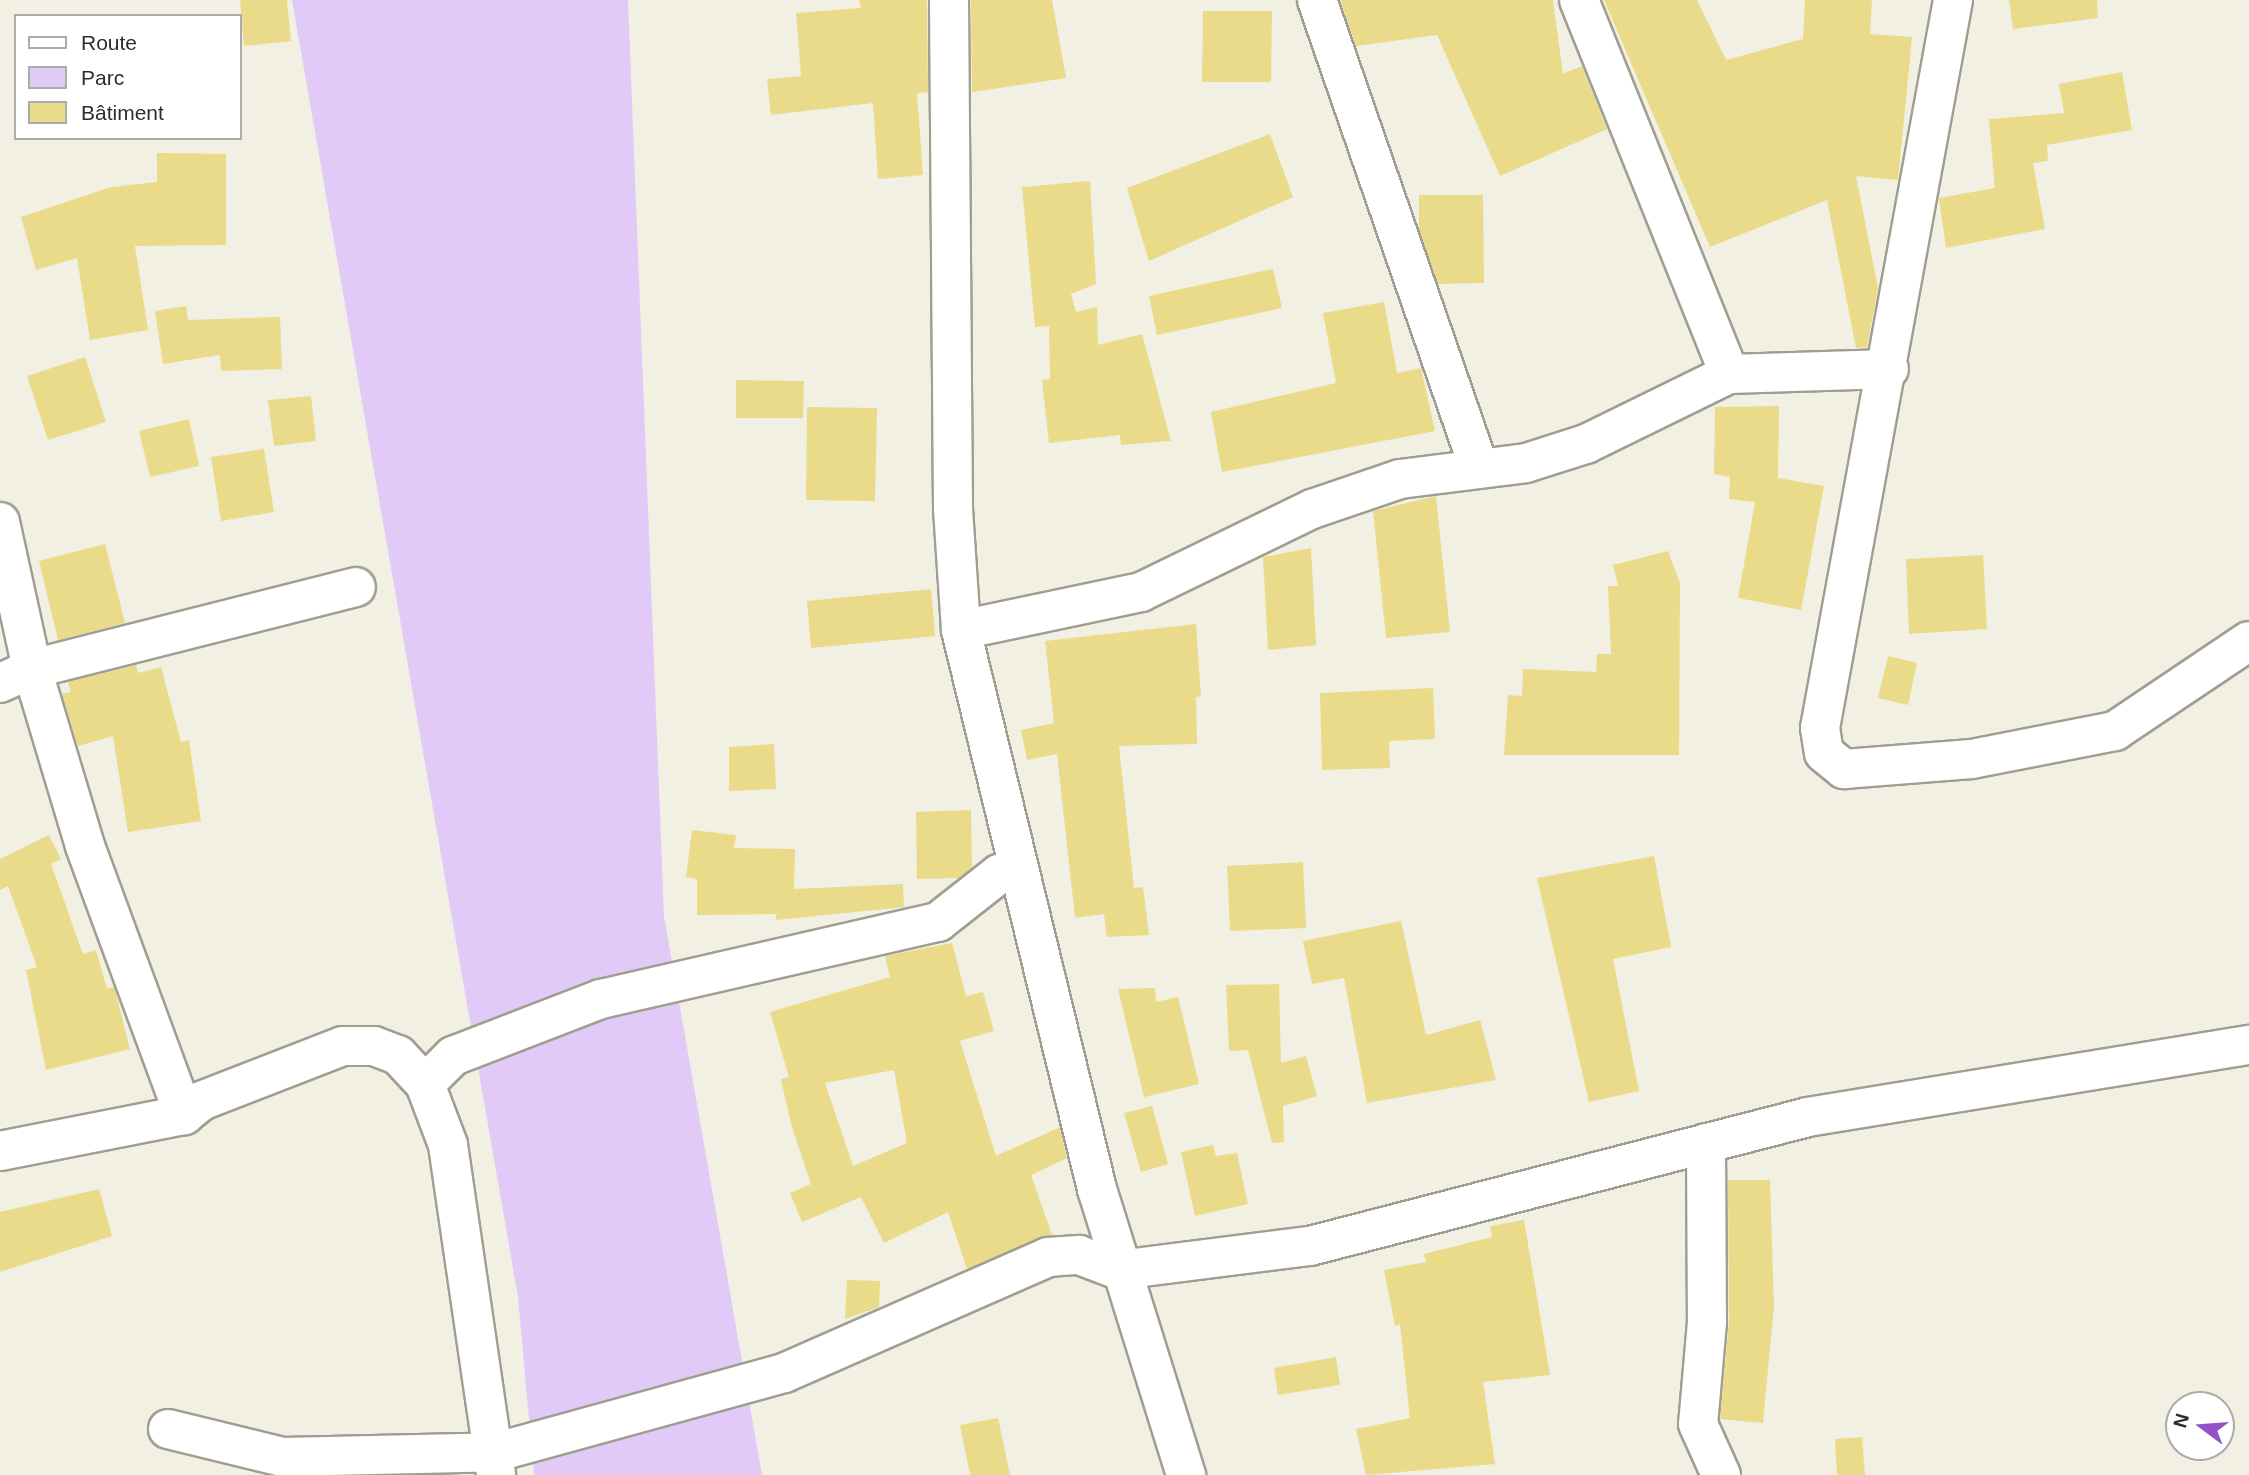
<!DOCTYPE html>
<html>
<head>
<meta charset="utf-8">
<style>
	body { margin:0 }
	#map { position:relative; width:2249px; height:1475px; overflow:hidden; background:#f2f0e2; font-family:Arial,sans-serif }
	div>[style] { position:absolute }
	.green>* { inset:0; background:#e1caf8 }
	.building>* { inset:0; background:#e9db8a }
	.roads { filter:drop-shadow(2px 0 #a09e91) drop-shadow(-2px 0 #a09e91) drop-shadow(0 2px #a09e91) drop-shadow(0 -2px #a09e91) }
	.minor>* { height:38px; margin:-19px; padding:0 19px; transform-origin:19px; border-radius:19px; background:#fff }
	span { translate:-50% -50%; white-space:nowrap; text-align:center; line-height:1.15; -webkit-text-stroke:5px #fff; paint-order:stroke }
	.legend { position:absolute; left:14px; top:14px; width:228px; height:126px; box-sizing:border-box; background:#fff; border:2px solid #acaba9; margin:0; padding:9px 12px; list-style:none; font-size:21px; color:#2f2e29 }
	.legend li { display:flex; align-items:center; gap:14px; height:35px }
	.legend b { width:35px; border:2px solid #acaba9 }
	.north { position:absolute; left:2165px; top:1391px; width:70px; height:70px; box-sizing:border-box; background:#fff; border:2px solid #acaba9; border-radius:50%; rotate:286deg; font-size:19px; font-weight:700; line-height:28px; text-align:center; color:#2f2e29 }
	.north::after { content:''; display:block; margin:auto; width:24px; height:32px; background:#9351c6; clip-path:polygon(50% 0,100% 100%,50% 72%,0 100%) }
</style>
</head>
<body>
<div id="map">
	<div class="green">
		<i style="clip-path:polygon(292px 0,628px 0,664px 916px,762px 1475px,534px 1475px,518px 1297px)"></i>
	</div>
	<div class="building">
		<i style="clip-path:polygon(240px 0,287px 0,291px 41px,244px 46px)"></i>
		<i style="clip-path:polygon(859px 0,927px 0,928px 92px,917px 93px,923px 175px,878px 179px,873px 103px,771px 115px,767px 79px,801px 76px,796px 13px,861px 8px)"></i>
		<i style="clip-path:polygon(971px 0,1052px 0,1066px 78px,972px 92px)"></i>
		<i style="clip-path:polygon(1340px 0,1553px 0,1563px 74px,1582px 66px,1607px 129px,1500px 176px,1437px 35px,1356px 46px)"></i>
		<i style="clip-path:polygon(1604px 0,1697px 0,1726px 60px,1803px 39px,1805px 0,1872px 0,1870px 34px,1912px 37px,1898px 180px,1856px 176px,1878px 288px,1867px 347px,1856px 348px,1827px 200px,1710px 247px)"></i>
		<i style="clip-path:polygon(2009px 0,2097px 0,2098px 18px,2013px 29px)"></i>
		<i style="clip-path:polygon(1203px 11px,1272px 11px,1271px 82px,1202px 82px)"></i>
		<i style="clip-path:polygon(2122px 72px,2132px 130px,2047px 145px,2048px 161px,2033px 163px,2045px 229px,1946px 248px,1939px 198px,1995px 188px,1989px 119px,2064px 113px,2059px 84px)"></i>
		<i style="clip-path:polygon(1270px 134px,1293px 197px,1149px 261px,1127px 188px)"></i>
		<i style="clip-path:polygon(157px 153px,226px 154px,226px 245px,135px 246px,148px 330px,90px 340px,77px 258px,36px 270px,21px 217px,111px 187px,157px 182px)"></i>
		<i style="clip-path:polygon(1090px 181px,1096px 284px,1071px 294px,1076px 312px,1097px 307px,1098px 345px,1142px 334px,1171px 441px,1121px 445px,1120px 435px,1049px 443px,1042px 380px,1050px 379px,1049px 326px,1035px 327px,1022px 187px)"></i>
		<i style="clip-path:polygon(1419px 195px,1483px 195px,1484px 283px,1438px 284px,1419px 229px)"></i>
		<i style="clip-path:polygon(1273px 269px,1282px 308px,1157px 335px,1149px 296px)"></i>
		<i style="clip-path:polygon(1384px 302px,1397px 373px,1421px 368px,1435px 431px,1222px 472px,1211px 412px,1336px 383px,1323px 313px)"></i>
		<i style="clip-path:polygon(186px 306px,188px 320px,280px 317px,282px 369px,221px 371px,220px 355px,163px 364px,155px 311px)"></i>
		<i style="clip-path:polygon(85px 357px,106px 422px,48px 440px,27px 376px)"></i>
		<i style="clip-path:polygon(736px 380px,804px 381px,803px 418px,736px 418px)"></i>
		<i style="clip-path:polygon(311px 396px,316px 441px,274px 446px,268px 400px)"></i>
		<i style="clip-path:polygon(1779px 406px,1778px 478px,1824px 486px,1801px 610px,1738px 598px,1755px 502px,1729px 499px,1730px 477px,1714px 474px,1715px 407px)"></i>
		<i style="clip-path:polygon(807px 407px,877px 408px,875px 501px,806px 500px)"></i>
		<i style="clip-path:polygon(189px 419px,199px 466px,150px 477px,139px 431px)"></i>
		<i style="clip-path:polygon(264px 449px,274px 512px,221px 521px,211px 457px)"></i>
		<i style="clip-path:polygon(1436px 496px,1450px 632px,1386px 638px,1373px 511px)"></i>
		<i style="clip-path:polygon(105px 544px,125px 623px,58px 640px,39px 561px)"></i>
		<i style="clip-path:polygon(1311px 548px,1316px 645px,1268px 650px,1263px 557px)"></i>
		<i style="clip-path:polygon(1668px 551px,1680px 583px,1679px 755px,1504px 755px,1508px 695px,1522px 696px,1523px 669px,1596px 672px,1597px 654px,1611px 654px,1608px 586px,1618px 586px,1613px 565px)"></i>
		<i style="clip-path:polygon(1983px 555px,1987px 629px,1909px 634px,1906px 559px)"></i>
		<i style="clip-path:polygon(931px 589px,935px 636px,811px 648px,807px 601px)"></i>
		<i style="clip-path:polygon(1196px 624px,1201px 696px,1196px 697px,1197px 744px,1119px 746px,1134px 888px,1143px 887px,1149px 935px,1107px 937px,1104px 914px,1075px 918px,1057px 754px,1027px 760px,1021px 730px,1054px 723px,1045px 641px)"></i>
		<i style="clip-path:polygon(1888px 656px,1917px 663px,1908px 705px,1878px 698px)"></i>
		<i style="clip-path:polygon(136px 665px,138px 673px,161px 667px,181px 742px,189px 740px,201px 821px,128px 832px,113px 736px,78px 746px,62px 694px,71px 692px,68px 682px)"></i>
		<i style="clip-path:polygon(1433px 688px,1435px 739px,1389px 741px,1390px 768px,1322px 770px,1320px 693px)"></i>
		<i style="clip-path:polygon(774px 744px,776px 789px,729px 791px,729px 747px)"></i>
		<i style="clip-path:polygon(971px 810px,972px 867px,959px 878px,917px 879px,916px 812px)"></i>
		<i style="clip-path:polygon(692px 830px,736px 835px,734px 848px,795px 849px,794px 889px,903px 884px,904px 907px,776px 920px,776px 914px,697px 915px,697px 879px,686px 877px)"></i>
		<i style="clip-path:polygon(49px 835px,61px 859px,51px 864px,83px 954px,96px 950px,107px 989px,114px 987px,116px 994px,130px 1049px,46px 1070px,26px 970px,37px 967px,8px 886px,0 890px,0 859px)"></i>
		<i style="clip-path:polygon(1654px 856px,1671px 947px,1613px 959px,1639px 1091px,1589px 1102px,1537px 878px)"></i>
		<i style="clip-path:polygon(1303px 862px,1306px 928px,1230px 931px,1227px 866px)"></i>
		<i style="clip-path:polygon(1401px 921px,1426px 1035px,1480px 1020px,1496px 1080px,1367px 1103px,1344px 978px,1312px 984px,1303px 941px)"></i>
		<i style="clip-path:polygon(evenodd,952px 943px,966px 996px,983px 992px,994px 1031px,960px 1041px,996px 1156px,1060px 1127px,1067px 1158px,1031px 1175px,1052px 1235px,967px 1269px,948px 1212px,884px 1243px,861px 1197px,802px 1222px,790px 1193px,811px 1184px,791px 1124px,781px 1079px,789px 1077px,770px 1012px,890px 977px,885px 956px,952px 943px,894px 1070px,907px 1143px,853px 1166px,825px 1083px,894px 1070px)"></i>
		<i style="clip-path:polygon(1279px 984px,1281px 1063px,1306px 1056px,1317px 1096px,1283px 1106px,1284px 1142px,1272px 1143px,1248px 1050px,1229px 1051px,1226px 985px)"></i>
		<i style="clip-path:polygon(1155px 988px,1156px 1002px,1178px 997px,1199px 1084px,1144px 1097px,1118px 989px)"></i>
		<i style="clip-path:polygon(1152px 1106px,1168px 1164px,1141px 1172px,1124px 1113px)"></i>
		<i style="clip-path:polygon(1213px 1145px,1216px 1156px,1237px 1153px,1248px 1204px,1195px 1216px,1181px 1152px)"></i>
		<i style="clip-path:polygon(1728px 1180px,1770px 1180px,1774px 1306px,1763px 1423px,1720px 1419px,1729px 1322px)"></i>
		<i style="clip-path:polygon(99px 1189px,112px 1236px,0 1272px,0 1212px)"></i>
		<i style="clip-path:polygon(1524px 1220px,1550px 1375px,1483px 1382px,1495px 1464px,1366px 1475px,1356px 1429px,1410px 1418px,1400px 1324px,1395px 1326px,1384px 1270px,1426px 1262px,1424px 1254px,1492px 1237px,1490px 1226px)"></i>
		<i style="clip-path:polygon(847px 1280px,880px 1281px,879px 1307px,845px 1319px)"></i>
		<i style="clip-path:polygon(1336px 1357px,1340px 1385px,1278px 1395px,1274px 1368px)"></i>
		<i style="clip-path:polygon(998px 1418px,1010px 1475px,970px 1475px,960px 1425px)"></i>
		<i style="clip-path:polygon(1862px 1437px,1865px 1475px,1837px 1475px,1835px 1439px)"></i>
	</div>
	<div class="roads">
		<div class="minor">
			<i style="left:949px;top:0;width:509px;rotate:89.55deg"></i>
			<i style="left:953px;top:509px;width:121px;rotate:86.2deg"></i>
			<i style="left:961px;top:630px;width:575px;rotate:76.33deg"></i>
			<i style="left:1097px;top:1189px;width:300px;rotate:72.7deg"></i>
			<i style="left:1317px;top:0;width:493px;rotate:70.9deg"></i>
			<i style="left:1579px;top:0;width:403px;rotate:68.1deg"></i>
			<i style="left:1953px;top:0;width:740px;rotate:100.35deg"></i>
			<i style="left:1820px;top:728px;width:25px;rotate:81deg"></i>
			<i style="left:1824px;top:753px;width:26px;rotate:39deg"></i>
			<i style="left:1844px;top:769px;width:128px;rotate:-4.5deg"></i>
			<i style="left:1972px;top:759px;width:146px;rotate:-11.1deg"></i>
			<i style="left:2115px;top:731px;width:161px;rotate:-33.9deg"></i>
			<i style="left:0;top:522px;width:150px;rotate:77.7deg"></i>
			<i style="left:32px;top:669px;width:185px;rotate:73.3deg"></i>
			<i style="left:85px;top:846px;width:287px;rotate:69.8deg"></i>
			<i style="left:961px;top:630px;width:184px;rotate:-11.9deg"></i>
			<i style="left:1141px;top:592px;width:190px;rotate:-25.9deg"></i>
			<i style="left:1312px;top:509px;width:93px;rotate:-18.8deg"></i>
			<i style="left:1400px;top:479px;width:127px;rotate:-7.2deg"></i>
			<i style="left:1526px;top:463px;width:63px;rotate:-17.6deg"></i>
			<i style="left:1586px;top:444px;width:159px;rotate:-26.1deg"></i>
			<i style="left:1729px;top:374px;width:160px;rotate:-1.8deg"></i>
			<i style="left:0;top:683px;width:35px;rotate:-24deg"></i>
			<i style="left:32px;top:669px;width:334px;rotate:-14.2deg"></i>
			<i style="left:425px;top:1084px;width:40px;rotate:-45deg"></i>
			<i style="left:453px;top:1056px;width:159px;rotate:-21.1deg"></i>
			<i style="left:601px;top:999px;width:346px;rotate:-12.9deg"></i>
			<i style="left:938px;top:922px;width:78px;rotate:-38.2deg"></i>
			<i style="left:999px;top:874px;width:20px;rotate:-3deg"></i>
			<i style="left:1706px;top:1143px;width:179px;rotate:89.7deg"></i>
			<i style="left:1707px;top:1322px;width:102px;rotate:95deg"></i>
			<i style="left:1698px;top:1424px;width:56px;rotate:65.7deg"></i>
			<i style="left:0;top:1151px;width:187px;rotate:-11.1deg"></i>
			<i style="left:184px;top:1115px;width:22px;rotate:-39deg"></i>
			<i style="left:201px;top:1101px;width:152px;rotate:-21.2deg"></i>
			<i style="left:343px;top:1046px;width:31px"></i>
			<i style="left:374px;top:1046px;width:26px;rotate:21deg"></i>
			<i style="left:398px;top:1055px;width:40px;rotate:47deg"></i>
			<i style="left:425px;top:1084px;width:65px;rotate:69.3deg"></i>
			<i style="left:448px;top:1145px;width:333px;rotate:81.7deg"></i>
			<i style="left:168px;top:1429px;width:118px;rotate:13.7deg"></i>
			<i style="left:283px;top:1457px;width:214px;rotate:-1.3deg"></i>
			<i style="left:497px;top:1452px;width:298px;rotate:-15.4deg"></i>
			<i style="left:784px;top:1373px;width:288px;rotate:-23.7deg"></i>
			<i style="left:1048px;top:1257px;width:31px;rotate:-4deg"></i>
			<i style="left:1079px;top:1255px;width:43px;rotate:20.6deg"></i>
			<i style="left:1119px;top:1270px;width:193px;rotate:-7.2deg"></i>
			<i style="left:1310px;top:1246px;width:514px;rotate:-14.52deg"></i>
			<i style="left:1808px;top:1117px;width:447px;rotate:-9.3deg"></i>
		</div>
	</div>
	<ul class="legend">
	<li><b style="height:9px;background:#fff"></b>Route</li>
	<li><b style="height:19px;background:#e1caf8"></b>Parc</li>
	<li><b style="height:19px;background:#e9db8a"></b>Bâtiment</li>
	</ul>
	<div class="north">N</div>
</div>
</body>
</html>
